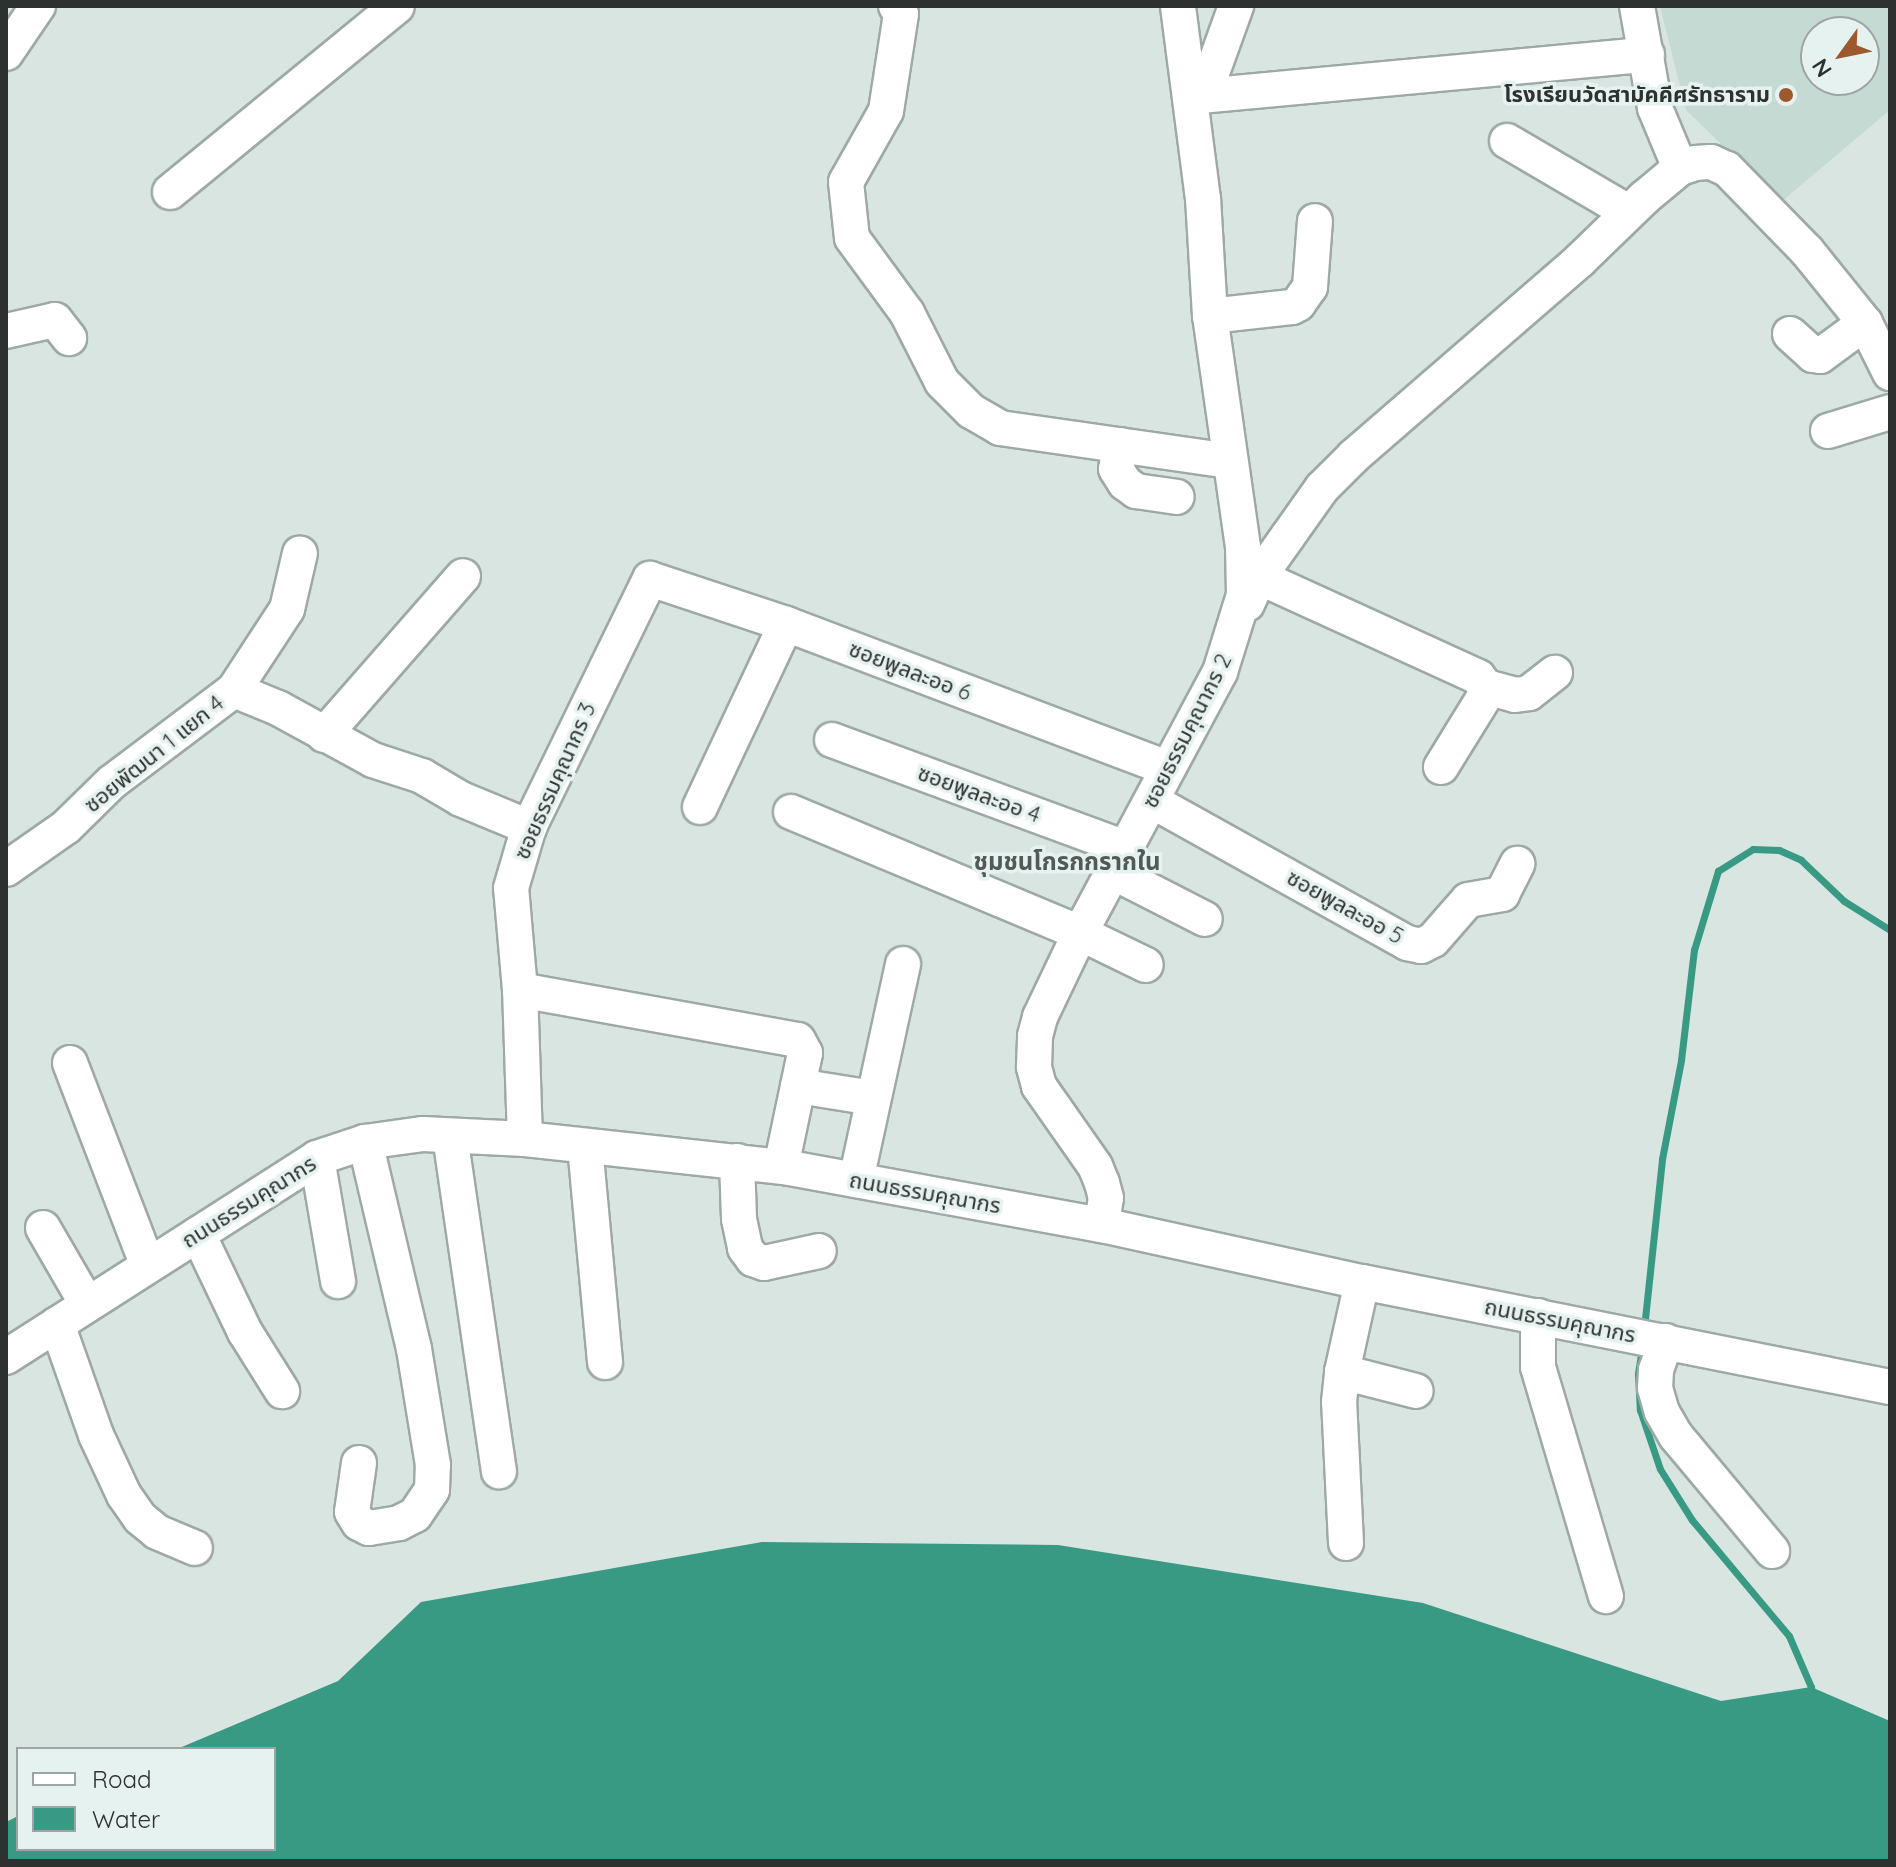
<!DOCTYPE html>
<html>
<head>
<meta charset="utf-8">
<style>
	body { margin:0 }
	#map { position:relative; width:1896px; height:1867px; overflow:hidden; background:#d9e5e1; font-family:Quicksand,"Noto Sans Thai",sans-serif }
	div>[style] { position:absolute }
	.built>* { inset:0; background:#c6dad4 }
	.water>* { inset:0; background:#399a84 }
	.stream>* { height:7px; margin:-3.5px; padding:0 3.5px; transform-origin:3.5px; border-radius:3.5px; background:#399a84 }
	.roads { filter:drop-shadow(2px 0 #9ea9a5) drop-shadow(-2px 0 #9ea9a5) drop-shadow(0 2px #9ea9a5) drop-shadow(0 -2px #9ea9a5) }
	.minor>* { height:34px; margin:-17px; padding:0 17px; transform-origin:17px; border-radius:17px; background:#fff }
	.dots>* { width:22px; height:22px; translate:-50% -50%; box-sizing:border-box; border:4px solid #e6f2ef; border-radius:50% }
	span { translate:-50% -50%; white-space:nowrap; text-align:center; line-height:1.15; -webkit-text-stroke:7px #e6f2ef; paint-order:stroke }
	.poi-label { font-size:22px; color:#2d3130; font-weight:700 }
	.right { translate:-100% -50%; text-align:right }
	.street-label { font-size:22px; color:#2d3130 }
	.neighbourhood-label { font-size:24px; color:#505a57; font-weight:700 }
	.frame { position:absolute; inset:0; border:8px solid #2d3130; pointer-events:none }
	.legend { position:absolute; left:16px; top:1747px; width:260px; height:104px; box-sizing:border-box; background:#e6f2ef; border:2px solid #9ca5a3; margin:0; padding:10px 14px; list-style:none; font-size:24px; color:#2d3130 }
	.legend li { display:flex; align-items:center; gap:16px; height:40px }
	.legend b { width:40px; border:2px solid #9ca5a3 }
	.north { position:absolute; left:1800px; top:16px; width:80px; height:80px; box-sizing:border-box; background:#e6f2ef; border:2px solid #9ca5a3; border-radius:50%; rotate:237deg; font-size:22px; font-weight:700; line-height:32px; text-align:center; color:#2d3130 }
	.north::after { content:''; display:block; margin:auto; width:28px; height:36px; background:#9d582d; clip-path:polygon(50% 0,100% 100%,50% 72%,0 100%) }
</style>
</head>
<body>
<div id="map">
	<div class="built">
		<i style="clip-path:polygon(evenodd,1660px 6px,1890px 6px,1890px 110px,1781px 202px,1686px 110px,1660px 6px,1816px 32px,1864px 32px,1864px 80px,1816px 80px,1816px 32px)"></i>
	</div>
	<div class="water">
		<i style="clip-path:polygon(762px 1542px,1058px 1545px,1423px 1603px,1721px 1701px,1811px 1687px,1890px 1721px,1890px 1861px,6px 1861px,6px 1822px,18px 1816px,18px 1849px,274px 1849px,274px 1749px,177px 1749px,338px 1681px,421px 1602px)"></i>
	</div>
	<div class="stream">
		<i style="left:1644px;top:1328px;width:170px;rotate:-83.9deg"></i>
		<i style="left:1662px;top:1159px;width:101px;rotate:-79.1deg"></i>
		<i style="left:1681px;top:1060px;width:111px;rotate:-83.3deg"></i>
		<i style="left:1694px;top:950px;width:83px;rotate:-73.1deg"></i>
		<i style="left:1718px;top:871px;width:41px;rotate:-32.2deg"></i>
		<i style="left:1753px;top:849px;width:26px;rotate:2deg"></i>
		<i style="left:1779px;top:850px;width:24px;rotate:24deg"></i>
		<i style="left:1801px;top:860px;width:59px;rotate:43.6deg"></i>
		<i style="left:1844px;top:901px;width:54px;rotate:32.2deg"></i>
		<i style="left:1642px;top:1348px;width:26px;rotate:99deg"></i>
		<i style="left:1638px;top:1374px;width:36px;rotate:87deg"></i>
		<i style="left:1640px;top:1410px;width:62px;rotate:71.3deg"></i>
		<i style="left:1660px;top:1469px;width:60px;rotate:57.9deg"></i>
		<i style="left:1692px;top:1520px;width:151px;rotate:50.1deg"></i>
		<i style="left:1789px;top:1636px;width:56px;rotate:66.7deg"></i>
		<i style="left:1811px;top:1687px;width:8px;rotate:97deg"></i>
	</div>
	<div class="roads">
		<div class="minor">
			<i style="left:896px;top:6px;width:9px;rotate:58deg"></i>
			<i style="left:901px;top:14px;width:98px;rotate:98.8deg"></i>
			<i style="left:886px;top:111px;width:81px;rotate:119.4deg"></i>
			<i style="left:846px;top:182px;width:56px;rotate:83.9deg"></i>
			<i style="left:852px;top:238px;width:93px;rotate:53.7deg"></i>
			<i style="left:907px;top:313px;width:77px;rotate:63.1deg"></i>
			<i style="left:942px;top:382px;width:41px;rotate:45deg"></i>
			<i style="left:971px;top:411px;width:34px;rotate:30deg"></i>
			<i style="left:1000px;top:428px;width:231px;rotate:8.2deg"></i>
			<i style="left:1637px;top:6px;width:104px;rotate:80deg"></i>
			<i style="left:1655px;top:108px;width:65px;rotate:67.4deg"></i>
			<i style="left:6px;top:53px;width:57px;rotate:-55.8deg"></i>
			<i style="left:1204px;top:95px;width:95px;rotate:-70.2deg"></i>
			<i style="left:1190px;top:97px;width:459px;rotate:-5.3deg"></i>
			<i style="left:1507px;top:141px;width:140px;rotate:30.4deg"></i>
			<i style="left:170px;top:192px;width:293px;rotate:-39.3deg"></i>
			<i style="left:1210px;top:316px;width:82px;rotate:-6.3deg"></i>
			<i style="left:1292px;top:307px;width:7px;rotate:-27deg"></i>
			<i style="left:1298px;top:304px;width:21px;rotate:-55deg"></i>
			<i style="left:1310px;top:287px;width:66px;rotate:-85.7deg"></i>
			<i style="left:6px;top:331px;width:50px;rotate:-12.7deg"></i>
			<i style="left:55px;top:320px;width:23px;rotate:52deg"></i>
			<i style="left:1790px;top:334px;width:31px;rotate:42deg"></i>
			<i style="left:1813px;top:355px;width:7px;rotate:8deg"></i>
			<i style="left:1820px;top:356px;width:56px;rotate:-36.3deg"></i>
			<i style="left:1828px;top:431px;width:65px;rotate:-17deg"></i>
			<i style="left:1120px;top:445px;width:24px;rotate:99deg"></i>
			<i style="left:1116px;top:469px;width:17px;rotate:57deg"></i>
			<i style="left:1125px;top:483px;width:14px;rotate:36deg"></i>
			<i style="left:1136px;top:491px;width:41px;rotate:8.3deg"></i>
			<i style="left:1259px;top:577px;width:241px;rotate:24.5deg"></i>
			<i style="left:1478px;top:677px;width:13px;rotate:51deg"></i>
			<i style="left:1486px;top:687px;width:12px;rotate:104deg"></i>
			<i style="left:1483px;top:699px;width:80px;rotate:121.7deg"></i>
			<i style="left:1247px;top:604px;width:30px;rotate:-66deg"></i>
			<i style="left:1259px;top:577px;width:50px;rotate:-54.7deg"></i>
			<i style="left:1288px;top:536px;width:59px;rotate:-54.7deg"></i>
			<i style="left:1322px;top:488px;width:45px;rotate:-45deg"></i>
			<i style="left:1354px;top:456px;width:298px;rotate:-40.9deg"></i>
			<i style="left:1579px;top:261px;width:91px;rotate:-44.1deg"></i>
			<i style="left:1644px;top:198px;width:47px;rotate:-39.8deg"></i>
			<i style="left:1680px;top:168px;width:16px;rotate:-18deg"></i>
			<i style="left:1695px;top:163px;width:16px;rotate:-4deg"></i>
			<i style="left:1711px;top:162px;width:17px;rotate:24deg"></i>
			<i style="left:1727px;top:169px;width:115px;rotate:45.7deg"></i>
			<i style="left:1807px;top:251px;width:92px;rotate:51.1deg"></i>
			<i style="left:1865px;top:323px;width:56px;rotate:63.4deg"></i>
			<i style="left:1486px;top:687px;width:30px;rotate:15deg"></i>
			<i style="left:1515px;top:695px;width:14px;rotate:-8deg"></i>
			<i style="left:1529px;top:693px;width:33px;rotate:-38deg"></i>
			<i style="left:234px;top:690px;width:97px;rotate:-56.8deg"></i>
			<i style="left:287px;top:609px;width:57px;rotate:-76.9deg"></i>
			<i style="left:324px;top:735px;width:211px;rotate:-48.8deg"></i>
			<i style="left:832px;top:740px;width:313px;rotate:20.2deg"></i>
			<i style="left:1152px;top:801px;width:292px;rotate:29.1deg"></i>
			<i style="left:1407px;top:943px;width:14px;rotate:12deg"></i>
			<i style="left:1421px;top:946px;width:13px;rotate:-27deg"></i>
			<i style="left:1433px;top:940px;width:53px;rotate:-48.8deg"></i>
			<i style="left:1468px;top:900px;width:35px;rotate:-10deg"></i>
			<i style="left:1502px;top:894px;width:34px;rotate:-63deg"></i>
			<i style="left:700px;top:807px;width:202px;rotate:-64.8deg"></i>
			<i style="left:791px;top:812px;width:313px;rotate:22.7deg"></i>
			<i style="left:1080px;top:933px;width:73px;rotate:25.9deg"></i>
			<i style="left:6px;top:869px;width:73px;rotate:-35deg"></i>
			<i style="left:66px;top:827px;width:64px;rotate:-44.4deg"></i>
			<i style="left:112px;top:782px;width:153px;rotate:-37deg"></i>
			<i style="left:234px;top:690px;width:48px;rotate:22.2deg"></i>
			<i style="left:278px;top:708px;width:108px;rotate:28.7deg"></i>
			<i style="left:373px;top:760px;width:52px;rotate:18.1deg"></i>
			<i style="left:422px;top:776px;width:45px;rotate:30.5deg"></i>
			<i style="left:461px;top:799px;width:74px;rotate:22.4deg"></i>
			<i style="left:1113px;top:872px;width:103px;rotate:27.1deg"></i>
			<i style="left:520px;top:990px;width:282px;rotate:10.2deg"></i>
			<i style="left:798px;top:1040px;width:15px;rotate:62deg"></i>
			<i style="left:805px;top:1053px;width:116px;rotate:101.9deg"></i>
			<i style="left:70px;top:1063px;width:217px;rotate:69deg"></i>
			<i style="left:798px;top:1086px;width:76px;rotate:9.1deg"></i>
			<i style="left:450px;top:1136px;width:339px;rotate:81.7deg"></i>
			<i style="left:525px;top:1139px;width:149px;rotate:-91.9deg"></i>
			<i style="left:520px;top:990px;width:102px;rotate:-95deg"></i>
			<i style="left:511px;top:888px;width:64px;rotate:-73.6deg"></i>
			<i style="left:529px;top:827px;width:276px;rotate:-64deg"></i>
			<i style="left:650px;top:579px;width:143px;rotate:18.3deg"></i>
			<i style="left:786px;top:624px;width:408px;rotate:20.7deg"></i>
			<i style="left:585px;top:1146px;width:217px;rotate:84.7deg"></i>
			<i style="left:317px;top:1158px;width:125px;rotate:80.3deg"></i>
			<i style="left:737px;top:1161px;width:58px;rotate:88deg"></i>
			<i style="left:739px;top:1219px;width:30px;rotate:78deg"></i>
			<i style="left:745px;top:1248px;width:14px;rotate:54deg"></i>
			<i style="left:753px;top:1259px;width:12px;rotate:20deg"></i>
			<i style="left:764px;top:1263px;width:56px;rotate:-12.3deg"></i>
			<i style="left:856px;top:1180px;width:221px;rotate:-77.7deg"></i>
			<i style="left:1102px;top:1225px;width:27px;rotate:-82deg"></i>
			<i style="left:1106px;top:1198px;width:16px;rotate:-105deg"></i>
			<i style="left:1102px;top:1183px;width:18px;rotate:-112deg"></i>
			<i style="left:1095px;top:1166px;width:98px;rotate:-125deg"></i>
			<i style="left:1039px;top:1086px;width:20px;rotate:-105deg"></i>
			<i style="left:1034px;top:1067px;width:31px;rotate:-88deg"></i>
			<i style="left:1035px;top:1036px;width:20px;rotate:-75deg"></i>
			<i style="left:1040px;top:1017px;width:93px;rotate:-64.5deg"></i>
			<i style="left:1080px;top:933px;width:296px;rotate:-61.8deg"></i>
			<i style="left:1220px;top:672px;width:81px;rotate:-72.7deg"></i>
			<i style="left:1244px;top:595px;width:48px;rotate:-91.2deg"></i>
			<i style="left:1243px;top:547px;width:233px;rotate:-98.1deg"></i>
			<i style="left:1210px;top:316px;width:117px;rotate:-93.4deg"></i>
			<i style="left:1203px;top:199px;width:195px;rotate:-97.4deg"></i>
			<i style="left:43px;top:1228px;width:88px;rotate:59.9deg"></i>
			<i style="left:198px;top:1234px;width:109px;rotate:64.4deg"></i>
			<i style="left:245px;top:1332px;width:70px;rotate:57.9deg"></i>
			<i style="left:1538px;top:1316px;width:51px;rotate:90deg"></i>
			<i style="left:1538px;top:1367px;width:239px;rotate:73.5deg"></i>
			<i style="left:57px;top:1324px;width:118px;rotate:70.6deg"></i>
			<i style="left:96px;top:1435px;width:66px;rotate:65deg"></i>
			<i style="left:124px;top:1495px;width:28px;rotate:55deg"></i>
			<i style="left:140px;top:1518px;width:22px;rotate:39deg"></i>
			<i style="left:157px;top:1532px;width:41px;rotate:22.8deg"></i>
			<i style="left:1666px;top:1341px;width:31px;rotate:109deg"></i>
			<i style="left:1656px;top:1370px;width:18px;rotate:93deg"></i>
			<i style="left:1655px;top:1388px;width:25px;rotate:74deg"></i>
			<i style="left:1662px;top:1412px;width:28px;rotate:60deg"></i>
			<i style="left:1676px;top:1436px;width:150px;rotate:50.1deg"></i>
			<i style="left:6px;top:1357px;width:369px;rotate:-32.6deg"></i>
			<i style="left:317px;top:1158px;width:51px;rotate:-18.4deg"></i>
			<i style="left:365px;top:1142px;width:59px;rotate:-7.9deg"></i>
			<i style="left:423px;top:1134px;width:102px;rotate:2.8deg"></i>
			<i style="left:525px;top:1139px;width:267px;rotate:6.2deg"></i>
			<i style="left:790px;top:1168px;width:317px;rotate:10.4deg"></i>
			<i style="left:1102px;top:1225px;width:266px;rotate:12.4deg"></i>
			<i style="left:1362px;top:1282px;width:538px;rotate:11.25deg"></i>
			<i style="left:1342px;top:1372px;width:76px;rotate:14.4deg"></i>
			<i style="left:359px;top:1463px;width:49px;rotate:98.1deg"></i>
			<i style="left:352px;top:1512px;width:13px;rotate:58deg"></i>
			<i style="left:359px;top:1523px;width:11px;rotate:27deg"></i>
			<i style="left:369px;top:1528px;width:30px;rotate:-9deg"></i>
			<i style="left:399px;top:1523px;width:18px;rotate:-27deg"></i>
			<i style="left:415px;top:1515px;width:30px;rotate:-56deg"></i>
			<i style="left:432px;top:1490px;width:25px;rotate:-88deg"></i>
			<i style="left:433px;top:1465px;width:118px;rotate:-99.3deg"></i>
			<i style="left:414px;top:1349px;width:213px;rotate:-103.3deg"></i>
			<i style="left:1346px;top:1543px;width:141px;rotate:-92.8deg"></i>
			<i style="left:1339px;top:1402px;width:30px;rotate:-84deg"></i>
			<i style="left:1342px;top:1372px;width:92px;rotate:-77.5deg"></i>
		</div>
	</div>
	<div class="dots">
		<i style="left:1786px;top:95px;background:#9d582d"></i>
	</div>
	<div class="poi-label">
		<span class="right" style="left:1770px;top:95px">โรงเรียนวัดสามัคคีศรัทธาราม</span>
	</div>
	<div class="street-label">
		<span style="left:910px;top:671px;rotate:21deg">ซอยพูลละออ 6</span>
		<span style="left:1187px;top:731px;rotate:-63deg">ซอยธรรมคุณากร 2</span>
		<span style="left:154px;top:754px;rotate:-39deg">ซอยพัฒนา 1 แยก 4</span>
		<span style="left:555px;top:781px;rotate:-66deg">ซอยธรรมคุณากร 3</span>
		<span style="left:979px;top:794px;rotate:20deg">ซอยพูลละออ 4</span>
		<span style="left:1345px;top:907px;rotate:29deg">ซอยพูลละออ 5</span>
		<span style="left:925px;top:1193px;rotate:10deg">ถนนธรรมคุณากร</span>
		<span style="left:249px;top:1202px;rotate:-32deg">ถนนธรรมคุณากร</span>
		<span style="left:1560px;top:1321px;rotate:11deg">ถนนธรรมคุณากร</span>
	</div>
	<div class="neighbourhood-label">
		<span style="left:1067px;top:862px">ชุมชนโกรกกรากใน</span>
	</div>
	<div class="frame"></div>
	<ul class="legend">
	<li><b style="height:10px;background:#fff"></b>Road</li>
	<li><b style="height:22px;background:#399a84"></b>Water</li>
	</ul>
	<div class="north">N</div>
</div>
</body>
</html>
